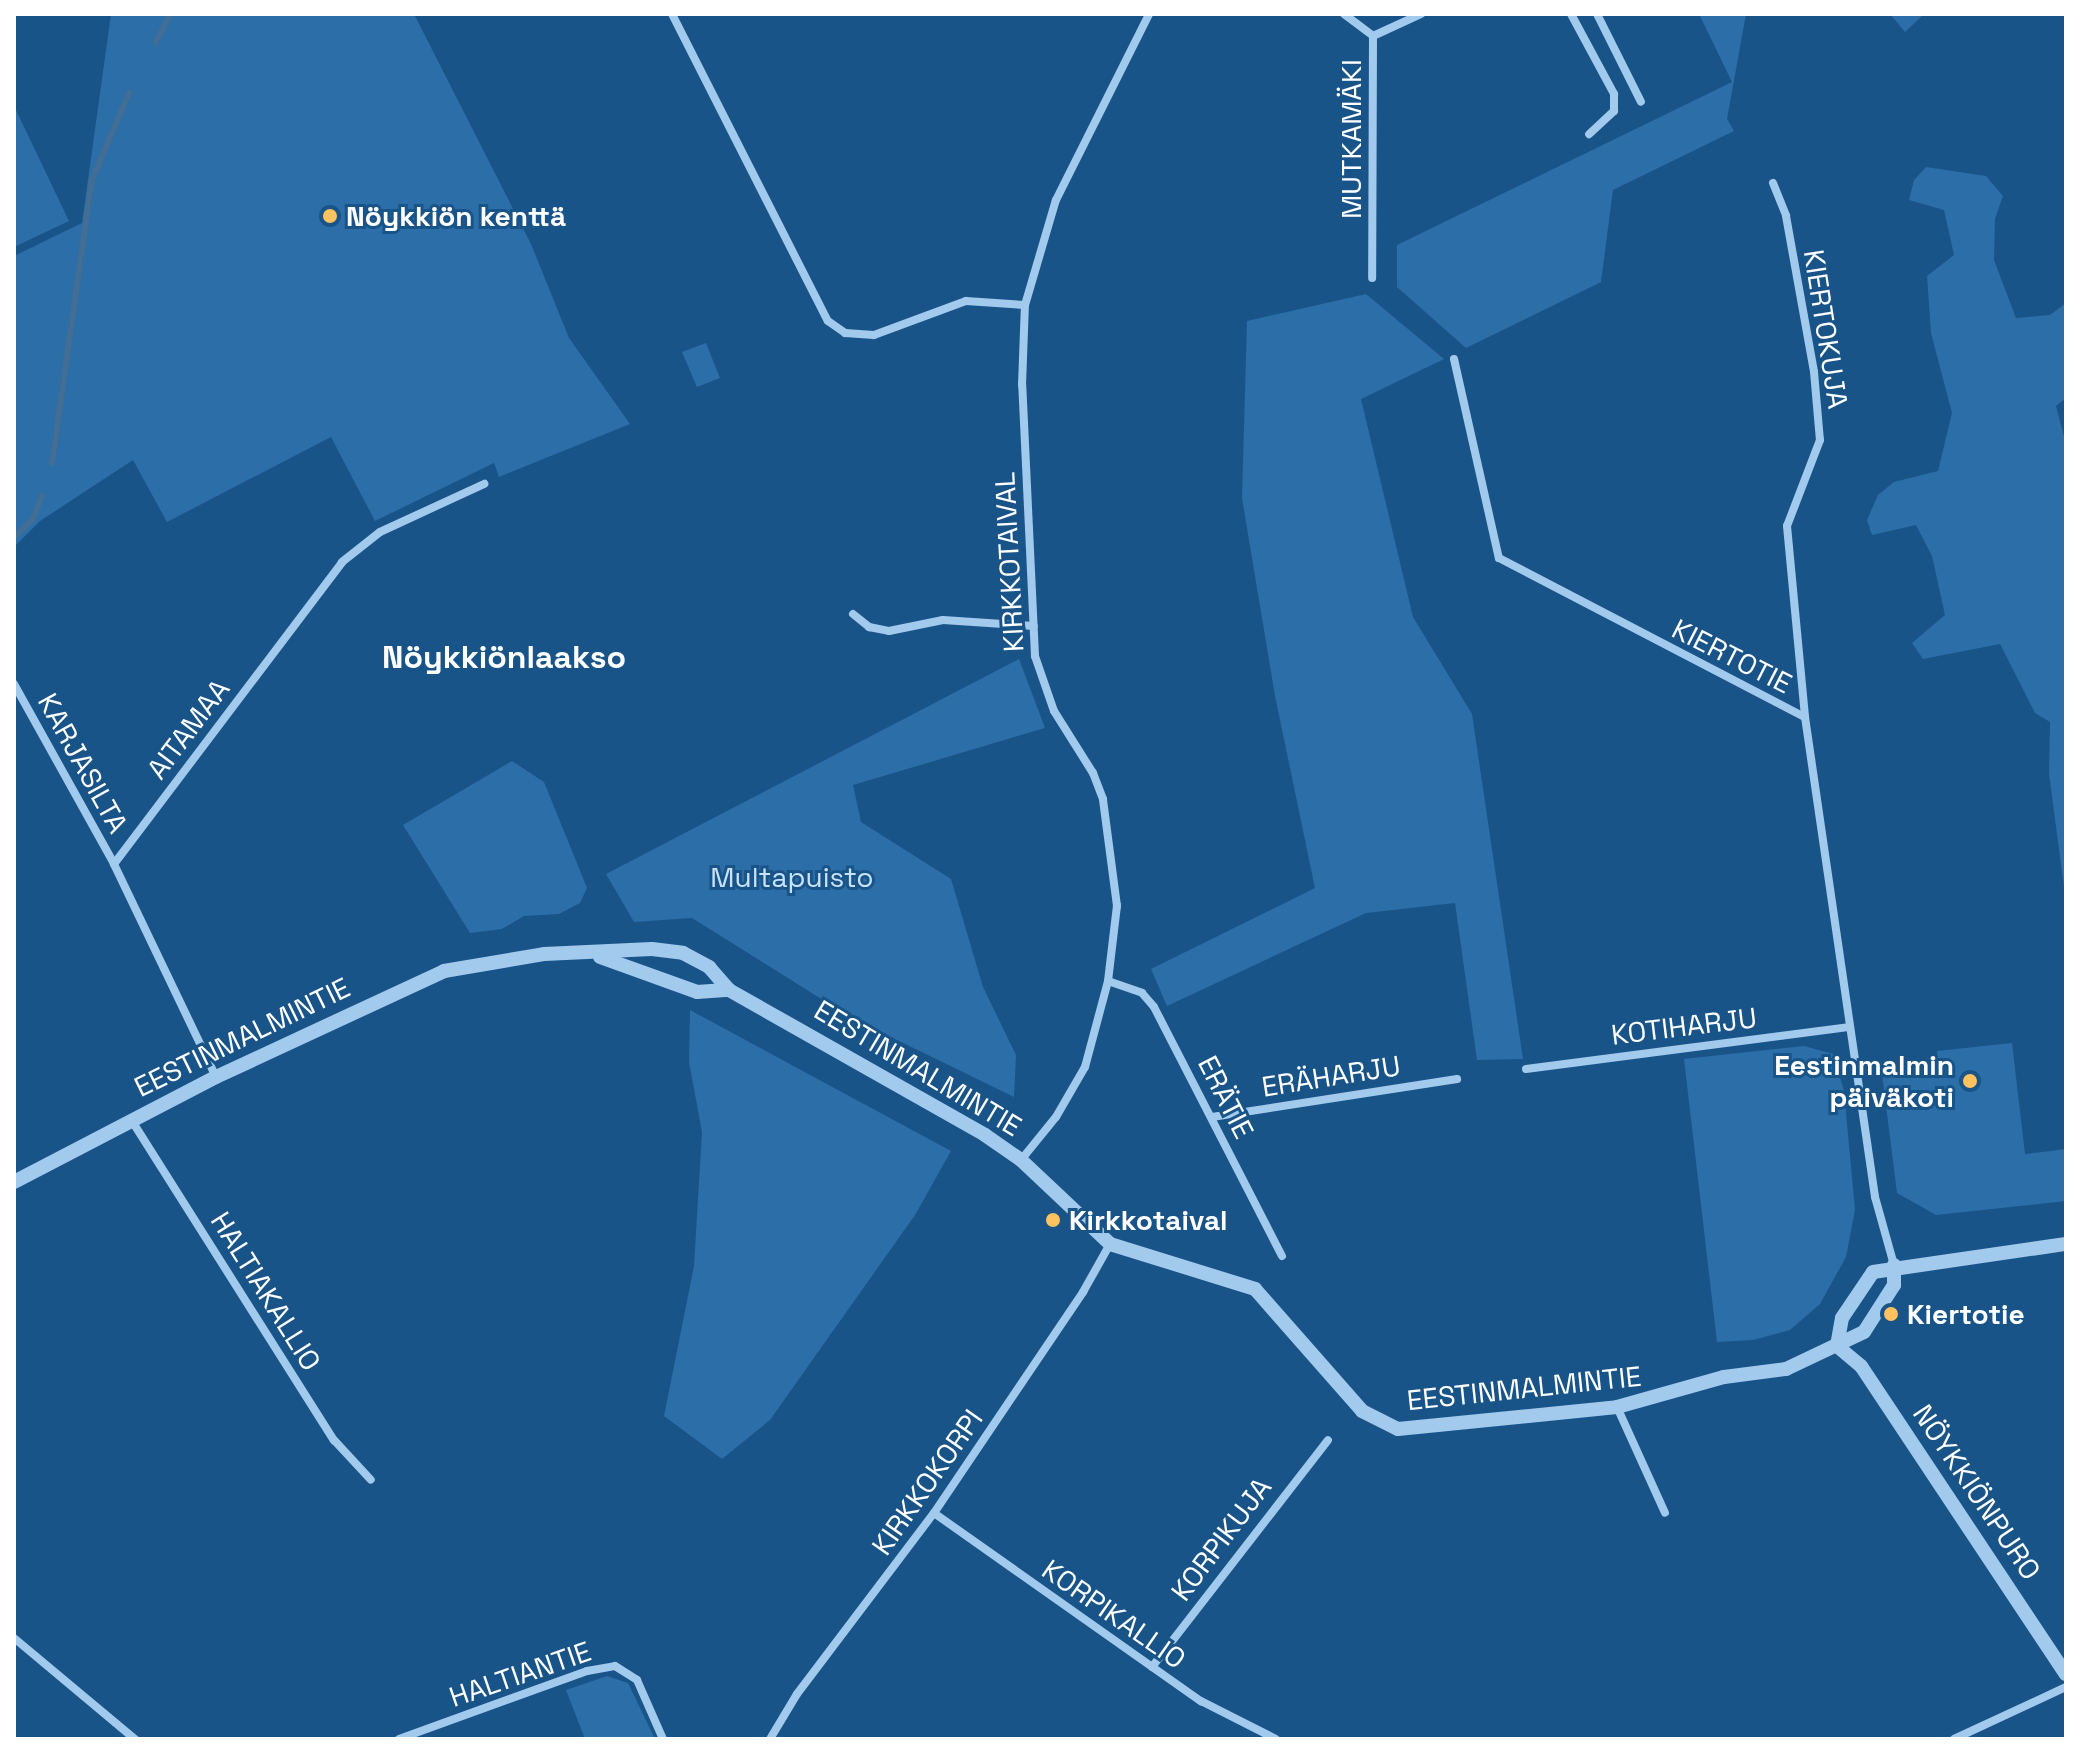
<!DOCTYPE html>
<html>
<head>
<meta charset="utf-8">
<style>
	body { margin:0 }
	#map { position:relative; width:2080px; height:1753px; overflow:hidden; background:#195489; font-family:"Space Grotesk",sans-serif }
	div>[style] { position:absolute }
	.green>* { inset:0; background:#2b6ea8 }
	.stream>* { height:6px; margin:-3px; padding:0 3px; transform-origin:3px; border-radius:3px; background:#426d94 }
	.minor>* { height:8px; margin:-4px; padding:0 4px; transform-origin:4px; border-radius:4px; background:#a1caed }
	.tertiary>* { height:14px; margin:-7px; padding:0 7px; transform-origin:7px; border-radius:7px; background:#a1caed }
	.dots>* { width:22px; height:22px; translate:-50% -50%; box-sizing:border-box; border:4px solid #195489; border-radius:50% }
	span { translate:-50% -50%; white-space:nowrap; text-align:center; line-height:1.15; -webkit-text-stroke:6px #195489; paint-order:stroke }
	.street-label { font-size:28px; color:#fff }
	.poi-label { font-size:28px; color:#fff; font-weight:700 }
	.left { translate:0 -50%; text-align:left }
	.right { translate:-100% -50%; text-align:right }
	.park-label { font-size:28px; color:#c7e2fa }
	.quarter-label { font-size:32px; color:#fff; font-weight:700 }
	.frame { position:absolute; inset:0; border:16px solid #fff; pointer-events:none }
</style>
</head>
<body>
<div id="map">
	<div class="green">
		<i style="clip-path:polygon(111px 14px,414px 14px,531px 244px,569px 338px,630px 424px,499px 477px,494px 463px,375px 521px,331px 437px,167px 522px,133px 460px,40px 521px,14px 547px,14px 256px,82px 223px)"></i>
		<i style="clip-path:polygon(1699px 14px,1746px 14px,1727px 119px,1734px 131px,1613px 190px,1601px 282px,1466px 348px,1397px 287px,1397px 245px,1732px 82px)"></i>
		<i style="clip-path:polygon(1890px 14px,1924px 14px,1905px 32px)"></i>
		<i style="clip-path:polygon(14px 106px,69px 221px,14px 247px)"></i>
		<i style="clip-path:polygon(1926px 167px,1986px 176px,2003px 196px,1995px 219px,1994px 260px,2016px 318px,2050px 315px,2066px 303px,2066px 398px,2056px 406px,2066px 444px,2066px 902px,2049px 774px,2050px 722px,2035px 713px,2000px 644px,1923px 659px,1912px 643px,1945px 615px,1932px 556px,1916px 525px,1872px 535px,1867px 520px,1878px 495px,1894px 482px,1938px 471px,1952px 413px,1931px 333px,1927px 276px,1954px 255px,1944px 210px,1909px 200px,1914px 180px)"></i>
		<i style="clip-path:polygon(1366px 294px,1444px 359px,1361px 399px,1413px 617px,1472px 714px,1523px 1059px,1477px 1060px,1455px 903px,1366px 913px,1167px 1006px,1151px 969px,1315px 888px,1275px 696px,1242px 498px,1247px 321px)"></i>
		<i style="clip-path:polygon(706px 343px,720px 378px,697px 387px,682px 352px)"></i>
		<i style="clip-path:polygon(1019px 659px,1045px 728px,853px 785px,861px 822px,951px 879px,983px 987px,1016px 1055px,1014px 1097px,850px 1017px,692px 918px,634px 922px,606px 874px)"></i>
		<i style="clip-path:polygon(512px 761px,544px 782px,587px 888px,580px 903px,559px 914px,524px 916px,502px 929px,470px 933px,403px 825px)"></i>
		<i style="clip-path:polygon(690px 1010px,951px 1151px,915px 1215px,770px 1420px,722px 1459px,664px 1416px,694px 1266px,702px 1132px,689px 1062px)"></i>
		<i style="clip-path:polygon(2012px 1043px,2025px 1154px,2066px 1149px,2066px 1201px,1936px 1215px,1897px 1193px,1882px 1074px,1938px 1068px,1937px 1051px)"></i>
		<i style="clip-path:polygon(1804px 1046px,1833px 1054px,1844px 1091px,1855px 1210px,1846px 1257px,1820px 1304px,1790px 1330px,1753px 1340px,1717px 1342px,1684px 1059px)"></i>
		<i style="clip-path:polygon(607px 1676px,628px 1683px,655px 1739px,585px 1739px,566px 1690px)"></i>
	</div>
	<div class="stream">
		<i style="left:156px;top:42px;width:31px;rotate:-63deg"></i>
		<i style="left:52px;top:463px;width:286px;rotate:-82deg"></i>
		<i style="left:92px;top:180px;width:95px;rotate:-67deg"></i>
		<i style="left:14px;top:537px;width:26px;rotate:-43deg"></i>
		<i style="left:33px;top:519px;width:25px;rotate:-69deg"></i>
	</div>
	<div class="minor">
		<i style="left:672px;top:14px;width:344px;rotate:63.1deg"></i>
		<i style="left:828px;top:321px;width:21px;rotate:35deg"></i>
		<i style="left:845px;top:333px;width:29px;rotate:4deg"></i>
		<i style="left:874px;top:335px;width:98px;rotate:-20.3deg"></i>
		<i style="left:966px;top:301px;width:59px;rotate:3.9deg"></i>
		<i style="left:1344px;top:14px;width:36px;rotate:37deg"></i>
		<i style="left:1373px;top:36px;width:242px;rotate:90.2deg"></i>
		<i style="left:1571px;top:14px;width:91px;rotate:61.7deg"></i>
		<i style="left:1614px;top:94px;width:17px;rotate:90deg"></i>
		<i style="left:1614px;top:111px;width:34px;rotate:137deg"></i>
		<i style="left:1597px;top:14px;width:98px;rotate:63.4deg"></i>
		<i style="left:1373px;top:36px;width:53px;rotate:-24.6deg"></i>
		<i style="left:1773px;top:183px;width:35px;rotate:68deg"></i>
		<i style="left:1786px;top:216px;width:158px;rotate:79.8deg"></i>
		<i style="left:1814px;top:372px;width:68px;rotate:85deg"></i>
		<i style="left:1820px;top:440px;width:92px;rotate:111deg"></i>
		<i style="left:1787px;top:526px;width:192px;rotate:84.6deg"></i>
		<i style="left:1454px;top:359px;width:204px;rotate:77.3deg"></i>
		<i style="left:1499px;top:558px;width:345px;rotate:27.5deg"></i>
		<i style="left:1805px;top:717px;width:485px;rotate:81.7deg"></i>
		<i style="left:1875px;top:1197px;width:71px;rotate:74.4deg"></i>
		<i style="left:853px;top:614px;width:21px;rotate:39deg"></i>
		<i style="left:869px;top:627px;width:20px;rotate:11deg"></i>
		<i style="left:889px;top:631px;width:55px;rotate:-11.5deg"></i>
		<i style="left:943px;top:620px;width:91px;rotate:3.8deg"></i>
		<i style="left:14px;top:684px;width:206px;rotate:60.9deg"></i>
		<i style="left:1108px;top:981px;width:36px;rotate:19deg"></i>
		<i style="left:1142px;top:993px;width:18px;rotate:49deg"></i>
		<i style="left:1154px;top:1007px;width:280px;rotate:62.8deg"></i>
		<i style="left:1526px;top:1069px;width:325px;rotate:-7.4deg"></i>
		<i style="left:216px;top:1077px;width:236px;rotate:-115.6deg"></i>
		<i style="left:114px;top:864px;width:378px;rotate:-52.9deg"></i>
		<i style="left:342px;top:562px;width:48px;rotate:-38.3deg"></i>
		<i style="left:380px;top:532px;width:115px;rotate:-24.8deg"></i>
		<i style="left:1212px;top:1117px;width:248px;rotate:-8.8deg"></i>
		<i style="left:132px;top:1121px;width:378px;rotate:57.7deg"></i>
		<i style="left:334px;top:1440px;width:54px;rotate:47.2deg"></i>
		<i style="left:1021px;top:1160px;width:55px;rotate:-50.9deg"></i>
		<i style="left:1056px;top:1117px;width:58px;rotate:-59.9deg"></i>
		<i style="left:1085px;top:1067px;width:89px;rotate:-75deg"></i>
		<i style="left:1108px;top:981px;width:76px;rotate:-83.2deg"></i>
		<i style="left:1117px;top:906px;width:108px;rotate:-97.5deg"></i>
		<i style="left:1103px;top:799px;width:28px;rotate:-111deg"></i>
		<i style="left:1093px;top:773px;width:73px;rotate:-122.2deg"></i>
		<i style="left:1054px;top:711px;width:58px;rotate:-109.1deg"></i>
		<i style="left:1035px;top:656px;width:271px;rotate:-92.7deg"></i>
		<i style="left:1022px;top:385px;width:80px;rotate:-87.9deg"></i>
		<i style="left:1025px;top:305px;width:109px;rotate:-73.6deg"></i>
		<i style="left:1056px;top:200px;width:208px;rotate:-63.4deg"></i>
		<i style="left:1617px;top:1407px;width:116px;rotate:65.6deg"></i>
		<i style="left:934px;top:1513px;width:327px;rotate:35.2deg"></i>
		<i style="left:1201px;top:1701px;width:84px;rotate:26.9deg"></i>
		<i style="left:14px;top:1638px;width:158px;rotate:39.9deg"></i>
		<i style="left:1152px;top:1667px;width:287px;rotate:-52.2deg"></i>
		<i style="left:399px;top:1739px;width:200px;rotate:-19.9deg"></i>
		<i style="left:587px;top:1671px;width:28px;rotate:-10deg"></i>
		<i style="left:615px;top:1666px;width:26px;rotate:32deg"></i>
		<i style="left:637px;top:1680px;width:64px;rotate:66.2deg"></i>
		<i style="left:770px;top:1739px;width:52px;rotate:-59deg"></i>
		<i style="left:797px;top:1694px;width:227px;rotate:-52.9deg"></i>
		<i style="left:934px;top:1513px;width:267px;rotate:-56deg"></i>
		<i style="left:1083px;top:1292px;width:55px;rotate:-60.6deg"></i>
		<i style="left:1954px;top:1739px;width:123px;rotate:-24.9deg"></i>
	</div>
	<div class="tertiary">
		<i style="left:600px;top:957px;width:103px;rotate:19.8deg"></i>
		<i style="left:697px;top:992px;width:32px;rotate:-4deg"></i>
		<i style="left:14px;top:1182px;width:228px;rotate:-27.5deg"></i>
		<i style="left:216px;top:1077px;width:251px;rotate:-24.9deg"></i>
		<i style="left:444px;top:971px;width:101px;rotate:-9.6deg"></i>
		<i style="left:544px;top:954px;width:108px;rotate:-2.7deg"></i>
		<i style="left:652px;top:949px;width:31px;rotate:7deg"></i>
		<i style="left:683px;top:953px;width:30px;rotate:28deg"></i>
		<i style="left:709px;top:967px;width:30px;rotate:49deg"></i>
		<i style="left:729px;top:990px;width:294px;rotate:29.5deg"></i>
		<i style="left:985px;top:1135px;width:44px;rotate:34.8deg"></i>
		<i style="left:1021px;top:1160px;width:122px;rotate:43.3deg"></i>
		<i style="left:1110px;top:1244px;width:152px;rotate:17.2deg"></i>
		<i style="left:1255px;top:1289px;width:162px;rotate:48.7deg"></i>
		<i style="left:1362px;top:1411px;width:40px;rotate:26.6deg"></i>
		<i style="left:1398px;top:1429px;width:220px;rotate:-5.7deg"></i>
		<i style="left:1617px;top:1407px;width:111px;rotate:-15.7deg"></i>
		<i style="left:1724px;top:1377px;width:63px;rotate:-7.4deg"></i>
		<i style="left:1786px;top:1369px;width:86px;rotate:-25.4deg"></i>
		<i style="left:1864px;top:1332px;width:56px;rotate:-57.4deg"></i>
		<i style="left:1894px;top:1285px;width:20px;rotate:-90deg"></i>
		<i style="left:1837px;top:1346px;width:31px;rotate:40deg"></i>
		<i style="left:1861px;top:1366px;width:370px;rotate:56.4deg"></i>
		<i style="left:1837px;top:1346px;width:28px;rotate:-80deg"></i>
		<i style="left:1842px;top:1318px;width:55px;rotate:-56deg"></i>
		<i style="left:1873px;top:1272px;width:195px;rotate:-8.3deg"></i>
	</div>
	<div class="dots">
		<i style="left:330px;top:216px;background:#ffc25e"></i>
		<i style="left:1970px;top:1081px;background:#ffc25e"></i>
		<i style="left:1053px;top:1220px;background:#ffc25e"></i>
		<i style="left:1891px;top:1314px;background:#ffc25e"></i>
	</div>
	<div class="street-label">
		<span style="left:1351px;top:139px;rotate:-90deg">MUTKAMÄKI</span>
		<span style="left:1826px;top:329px;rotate:81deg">KIERTOKUJA</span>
		<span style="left:1009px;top:562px;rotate:-93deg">KIRKKOTAIVAL</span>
		<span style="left:1732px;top:656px;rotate:27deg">KIERTOTIE</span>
		<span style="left:188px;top:729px;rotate:-53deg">AITAMAA</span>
		<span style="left:83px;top:763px;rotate:61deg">KARJASILTA</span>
		<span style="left:1684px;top:1026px;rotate:-7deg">KOTIHARJU</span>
		<span style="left:242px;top:1037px;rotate:-26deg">EESTINMALMINTIE</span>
		<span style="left:918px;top:1068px;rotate:31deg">EESTINMALMINTIE</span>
		<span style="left:1331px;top:1076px;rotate:-9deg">ERÄHARJU</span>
		<span style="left:1226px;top:1097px;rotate:63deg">ERÄTIE</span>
		<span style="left:266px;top:1291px;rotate:58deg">HALTIAKALLIO</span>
		<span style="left:1524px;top:1388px;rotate:-6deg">EESTINMALMINTIE</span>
		<span style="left:927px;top:1482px;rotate:-55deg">KIRKKOKORPI</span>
		<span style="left:1977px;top:1492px;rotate:56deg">NÖYKKIÖNPURO</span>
		<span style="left:1221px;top:1539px;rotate:-53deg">KORPIKUJA</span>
		<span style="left:1114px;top:1614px;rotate:35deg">KORPIKALLIO</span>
		<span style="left:520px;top:1674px;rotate:-19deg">HALTIANTIE</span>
	</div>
	<div class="poi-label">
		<span class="left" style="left:346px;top:216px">Nöykkiön kenttä</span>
		<span class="right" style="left:1954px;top:1081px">Eestinmalmin<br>päiväkoti</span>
		<span class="left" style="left:1069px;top:1220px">Kirkkotaival</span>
		<span class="left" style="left:1907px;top:1314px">Kiertotie</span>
	</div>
	<div class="park-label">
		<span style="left:792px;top:877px">Multapuisto</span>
	</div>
	<div class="quarter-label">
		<span style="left:504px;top:657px">Nöykkiönlaakso</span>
	</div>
	<div class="frame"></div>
</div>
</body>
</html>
